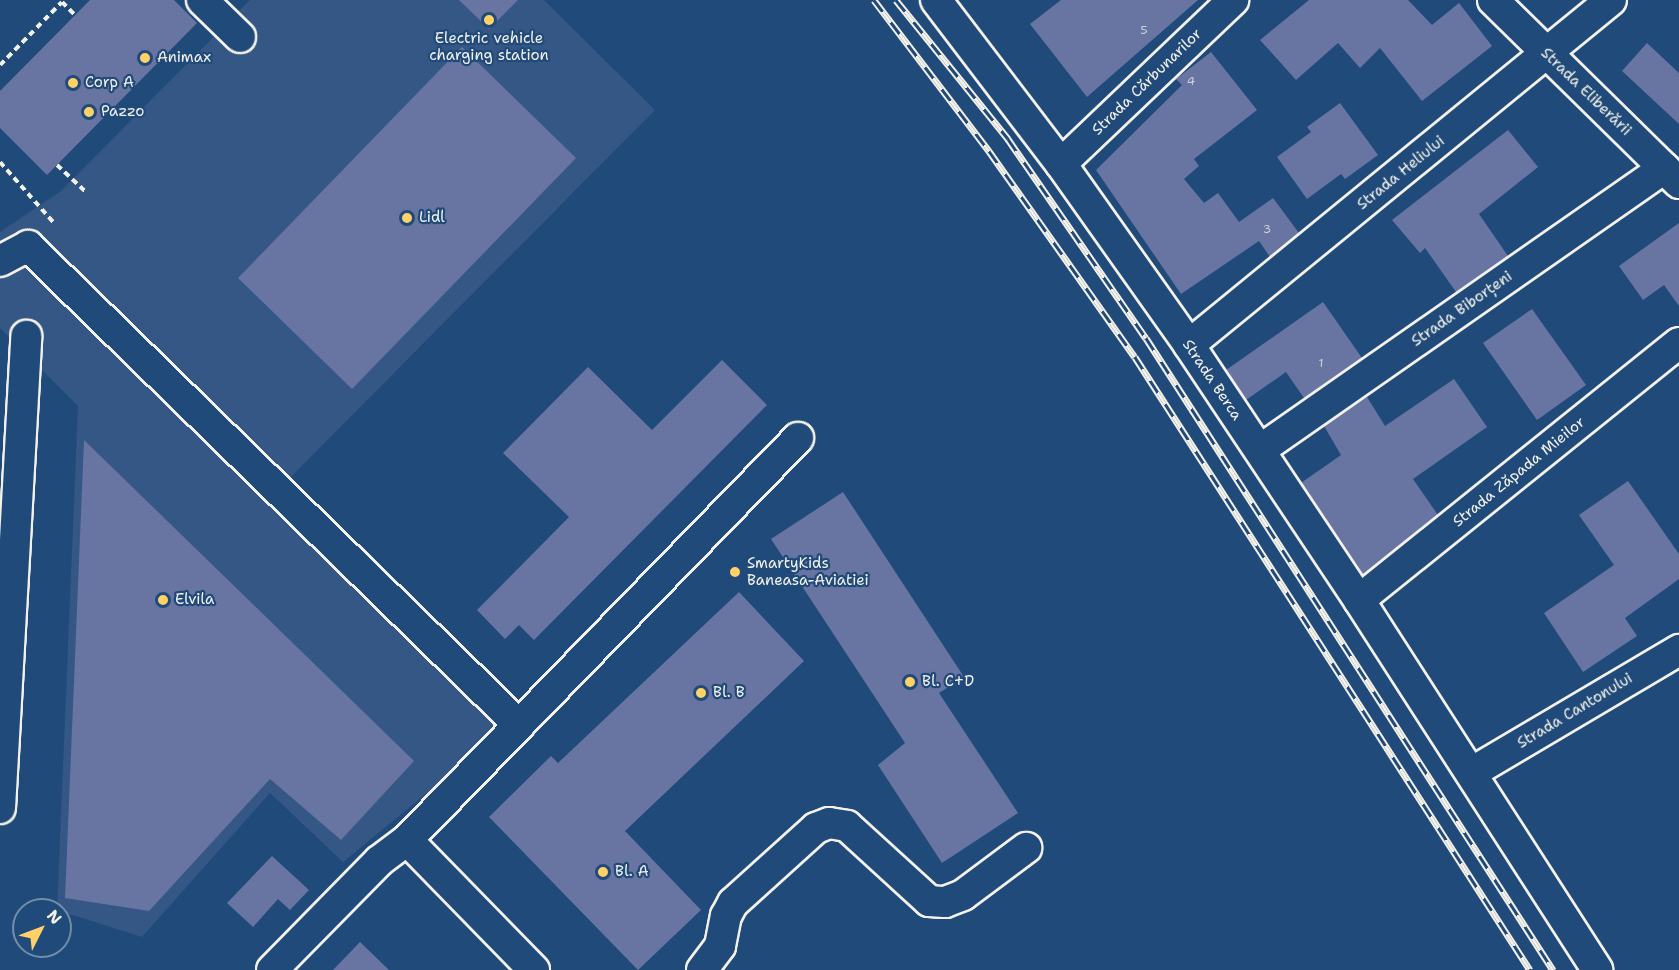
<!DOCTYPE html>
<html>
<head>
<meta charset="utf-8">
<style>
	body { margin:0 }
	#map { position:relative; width:1679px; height:970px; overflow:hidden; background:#1f4a7a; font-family:"Shantell Sans",sans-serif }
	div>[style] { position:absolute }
	.built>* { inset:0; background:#355786 }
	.building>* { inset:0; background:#6875a2 }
	.path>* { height:4px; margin-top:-2px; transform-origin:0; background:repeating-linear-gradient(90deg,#f4f1e8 0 6px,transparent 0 10.5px) }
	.roads { filter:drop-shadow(2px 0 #f4f1e8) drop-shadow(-2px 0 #f4f1e8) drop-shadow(0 2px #f4f1e8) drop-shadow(0 -2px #f4f1e8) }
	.minor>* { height:30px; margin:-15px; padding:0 15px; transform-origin:15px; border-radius:15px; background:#1f4a7a }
	.rail>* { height:7px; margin-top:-3.5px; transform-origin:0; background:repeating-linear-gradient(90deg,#1f4a7a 0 14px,#f4f1e8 0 28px); box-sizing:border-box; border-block:2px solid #f4f1e8 }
	.dots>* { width:16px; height:16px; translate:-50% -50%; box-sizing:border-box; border:3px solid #1f4a7a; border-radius:50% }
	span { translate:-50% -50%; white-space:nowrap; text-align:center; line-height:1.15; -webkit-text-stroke:4.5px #1f4a7a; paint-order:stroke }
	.number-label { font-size:12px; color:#d1d2d6 }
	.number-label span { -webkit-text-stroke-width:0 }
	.poi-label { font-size:15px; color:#f4f1e8 }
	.left { translate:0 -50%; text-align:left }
	.street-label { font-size:15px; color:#f4f1e8 }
	.north { position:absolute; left:12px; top:898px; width:60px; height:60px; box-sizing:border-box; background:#1f4a7a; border:2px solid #748da6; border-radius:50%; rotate:48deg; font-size:16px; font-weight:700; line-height:24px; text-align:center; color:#f4f1e8 }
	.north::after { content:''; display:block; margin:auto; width:21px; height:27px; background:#ffd166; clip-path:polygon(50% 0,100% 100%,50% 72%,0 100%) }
</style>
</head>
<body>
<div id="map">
	<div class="built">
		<i style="clip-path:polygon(250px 0,544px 0,655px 110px,268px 500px,506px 728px,343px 862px,270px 793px,142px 937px,57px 910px,78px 406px,0 328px,0 232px,61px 191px)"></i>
	</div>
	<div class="building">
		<i style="clip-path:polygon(90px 0,174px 0,197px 23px,47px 175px,0 128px,0 91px)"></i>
		<i style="clip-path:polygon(459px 0,518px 0,489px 29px)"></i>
		<i style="clip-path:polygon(1061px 0,1198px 0,1087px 97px,1030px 24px)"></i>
		<i style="clip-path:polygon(1309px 0,1408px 0,1432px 25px,1459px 3px,1492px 46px,1422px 101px,1380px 48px,1360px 68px,1338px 43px,1296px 80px,1260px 40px)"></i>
		<i style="clip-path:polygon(1647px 43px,1679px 73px,1679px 124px,1622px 71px)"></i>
		<i style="clip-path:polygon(462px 47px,576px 158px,352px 389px,238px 278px)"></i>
		<i style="clip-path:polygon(1211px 52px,1257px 110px,1194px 159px,1199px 166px,1184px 179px,1204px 203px,1218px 193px,1239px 222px,1273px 198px,1299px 233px,1270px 257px,1259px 241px,1181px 294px,1096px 170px,1182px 85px,1176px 79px)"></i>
		<i style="clip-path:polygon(1340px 103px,1378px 155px,1345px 179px,1341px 174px,1307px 199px,1277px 157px,1311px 132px,1307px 127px)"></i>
		<i style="clip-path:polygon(1508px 130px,1538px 167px,1479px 214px,1508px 256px,1456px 292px,1425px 248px,1420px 253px,1392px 220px)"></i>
		<i style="clip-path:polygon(1679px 223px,1679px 306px,1664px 285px,1643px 300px,1619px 266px)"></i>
		<i style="clip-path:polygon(1323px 302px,1362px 358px,1304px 398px,1286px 372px,1246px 400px,1226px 370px)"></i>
		<i style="clip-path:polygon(1532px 309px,1586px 385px,1537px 420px,1483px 343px)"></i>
		<i style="clip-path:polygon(722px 360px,767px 405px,534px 640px,519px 625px,505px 639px,477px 610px,569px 517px,503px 453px,588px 367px,652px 430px)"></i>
		<i style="clip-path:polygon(1454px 379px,1487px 427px,1413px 479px,1438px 515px,1363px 575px,1301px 483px,1341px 455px,1324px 426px,1367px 397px,1385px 426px)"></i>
		<i style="clip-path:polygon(84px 440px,414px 761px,341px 840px,270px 779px,149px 911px,65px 898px)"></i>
		<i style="clip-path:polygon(1628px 481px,1679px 554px,1679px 579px,1625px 618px,1637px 636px,1583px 672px,1544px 613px,1614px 565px,1579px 515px)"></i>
		<i style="clip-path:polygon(843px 492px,964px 677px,939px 693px,1018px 813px,942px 863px,878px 765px,905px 743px,771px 539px)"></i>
		<i style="clip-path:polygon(739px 592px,804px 661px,625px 831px,701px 910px,638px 970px,489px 817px,551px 756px,558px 763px)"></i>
		<i style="clip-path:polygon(272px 856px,309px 890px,290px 910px,278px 899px,253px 927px,227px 903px)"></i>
		<i style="clip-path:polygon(360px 942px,389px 970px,333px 970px)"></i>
	</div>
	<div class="path">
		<i style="left:0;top:65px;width:88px;rotate:-45.5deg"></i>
		<i style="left:62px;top:2px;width:18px;rotate:45deg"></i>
		<i style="left:0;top:162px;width:81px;rotate:48.5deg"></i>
		<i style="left:57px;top:165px;width:41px;rotate:43deg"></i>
	</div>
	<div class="roads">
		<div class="minor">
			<i style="left:202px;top:0;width:53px;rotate:44.2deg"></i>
			<i style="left:936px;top:0;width:206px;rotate:52.7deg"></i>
			<i style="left:1061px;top:164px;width:222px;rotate:54.7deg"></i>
			<i style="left:1189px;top:345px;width:306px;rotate:56.3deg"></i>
			<i style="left:1359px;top:600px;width:440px;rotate:57.2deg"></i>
			<i style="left:1493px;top:0;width:261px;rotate:44.5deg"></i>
			<i style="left:1061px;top:164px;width:238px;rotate:-43.6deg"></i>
			<i style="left:0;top:261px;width:32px;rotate:-28deg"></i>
			<i style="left:28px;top:246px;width:686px;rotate:44.29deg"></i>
			<i style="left:1189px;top:345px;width:545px;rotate:-39.27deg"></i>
			<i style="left:1260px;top:450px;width:493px;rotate:-34.9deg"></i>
			<i style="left:1359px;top:600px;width:410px;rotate:-38.8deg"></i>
			<i style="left:1471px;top:773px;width:242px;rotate:-30.6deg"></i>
			<i style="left:0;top:808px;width:473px;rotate:-86.8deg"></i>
			<i style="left:407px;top:840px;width:182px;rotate:45.7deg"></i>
			<i style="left:272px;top:970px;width:153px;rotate:-45.5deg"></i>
			<i style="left:379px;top:861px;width:35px;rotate:-37deg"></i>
			<i style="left:407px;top:840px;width:561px;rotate:-45.79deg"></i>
			<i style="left:702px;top:970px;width:30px;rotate:-53deg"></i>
			<i style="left:720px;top:946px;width:31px;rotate:-79deg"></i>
			<i style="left:726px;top:916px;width:15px;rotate:-62deg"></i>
			<i style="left:733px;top:903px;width:112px;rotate:-42.1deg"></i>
			<i style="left:816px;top:828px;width:14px;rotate:-21deg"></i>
			<i style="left:829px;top:823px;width:18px;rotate:9deg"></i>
			<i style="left:847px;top:826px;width:111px;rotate:42.4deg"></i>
			<i style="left:929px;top:901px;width:16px;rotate:4deg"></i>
			<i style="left:945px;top:902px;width:19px;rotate:-21deg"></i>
			<i style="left:963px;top:895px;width:79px;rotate:-36.7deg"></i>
		</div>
	</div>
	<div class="rail">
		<i style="left:874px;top:0;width:190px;rotate:52.7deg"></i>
		<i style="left:989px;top:151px;width:252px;rotate:54.7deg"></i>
		<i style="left:1135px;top:357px;width:729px;rotate:57.2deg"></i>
		<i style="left:896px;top:0;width:179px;rotate:51.1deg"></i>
		<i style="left:1008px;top:139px;width:242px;rotate:55.3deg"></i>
		<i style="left:1146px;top:338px;width:752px;rotate:57.22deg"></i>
	</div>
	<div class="dots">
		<i style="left:489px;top:20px;background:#ffd166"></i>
		<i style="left:145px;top:58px;background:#ffd166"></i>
		<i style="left:73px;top:83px;background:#ffd166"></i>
		<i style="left:89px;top:112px;background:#ffd166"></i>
		<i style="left:407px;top:218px;background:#ffd166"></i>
		<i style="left:735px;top:572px;background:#ffd166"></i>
		<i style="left:163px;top:600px;background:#ffd166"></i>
		<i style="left:910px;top:682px;background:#ffd166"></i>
		<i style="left:701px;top:693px;background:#ffd166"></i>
		<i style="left:603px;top:872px;background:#ffd166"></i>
	</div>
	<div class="number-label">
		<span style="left:1144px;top:31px">5</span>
		<span style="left:1191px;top:82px">4</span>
		<span style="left:1267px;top:230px">3</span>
		<span style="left:1321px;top:364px">1</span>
	</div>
	<div class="poi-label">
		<span style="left:489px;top:47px">Electric vehicle<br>charging station</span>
		<span class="left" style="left:157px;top:58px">Animax</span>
		<span class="left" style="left:85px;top:83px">Corp A</span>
		<span class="left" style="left:101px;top:112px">Pazzo</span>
		<span class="left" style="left:419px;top:218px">Lidl</span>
		<span class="left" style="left:747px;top:572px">SmartyKids<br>Baneasa-Aviatiei</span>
		<span class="left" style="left:175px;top:600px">Elvila</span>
		<span class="left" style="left:922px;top:682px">Bl. C+D</span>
		<span class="left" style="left:713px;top:693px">Bl. B</span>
		<span class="left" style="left:615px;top:872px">Bl. A</span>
	</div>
	<div class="street-label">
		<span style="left:1147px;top:82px;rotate:-44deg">Strada Cărbunarilor</span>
		<span style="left:1586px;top:92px;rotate:44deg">Strada Eliberării</span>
		<span style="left:1401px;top:173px;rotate:-39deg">Strada Heliului</span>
		<span style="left:1462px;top:309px;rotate:-35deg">Strada Biborțeni</span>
		<span style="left:1212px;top:380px;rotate:56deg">Strada Berca</span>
		<span style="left:1519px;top:472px;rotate:-39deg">Strada Zăpada Mieilor</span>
		<span style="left:1575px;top:711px;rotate:-31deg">Strada Cantonului</span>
	</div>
	<div class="north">N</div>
</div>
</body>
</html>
